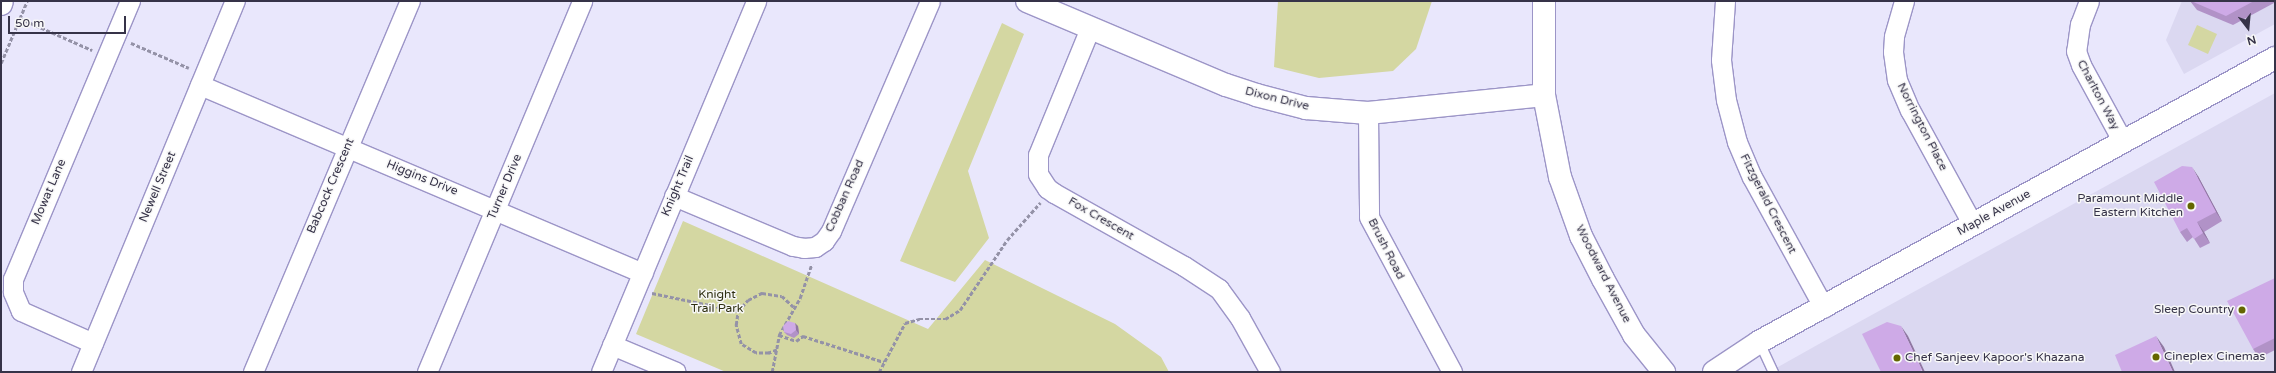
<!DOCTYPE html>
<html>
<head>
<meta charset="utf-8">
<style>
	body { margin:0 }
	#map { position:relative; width:2276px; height:373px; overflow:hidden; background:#e9e7fc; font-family:"Varela Round",sans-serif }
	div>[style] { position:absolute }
	.built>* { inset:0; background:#dbd8f1 }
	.green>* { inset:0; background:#d4d7a2 }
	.path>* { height:2.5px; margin-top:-1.25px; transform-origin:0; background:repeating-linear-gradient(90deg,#9492a7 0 4px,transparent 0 6px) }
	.roads { filter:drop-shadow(1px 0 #9c95c7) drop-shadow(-1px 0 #9c95c7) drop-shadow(0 1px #9c95c7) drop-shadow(0 -1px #9c95c7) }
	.service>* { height:9px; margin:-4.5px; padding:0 4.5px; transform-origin:4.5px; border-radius:4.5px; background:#fff }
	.minor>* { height:19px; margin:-9.5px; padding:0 9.5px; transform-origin:9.5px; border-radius:9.5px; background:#fff }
	.tertiary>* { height:22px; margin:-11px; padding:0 11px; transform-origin:11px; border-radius:11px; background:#fff }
	.secondary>* { height:22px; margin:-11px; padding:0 11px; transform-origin:11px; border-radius:11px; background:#fff }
	.wall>* { inset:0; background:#b192c7 }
	.shaded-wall>* { inset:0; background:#9077a2 }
	.building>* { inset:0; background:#ceaae7 }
	.dots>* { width:11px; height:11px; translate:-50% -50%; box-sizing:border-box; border:2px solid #f7f7f7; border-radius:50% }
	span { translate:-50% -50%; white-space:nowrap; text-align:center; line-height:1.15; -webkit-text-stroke:3px #f7f7f7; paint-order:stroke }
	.street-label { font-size:12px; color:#363348 }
	.poi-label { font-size:12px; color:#363348 }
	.right { translate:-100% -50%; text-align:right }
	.left { translate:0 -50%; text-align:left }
	.park-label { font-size:12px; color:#2e2f10 }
	.frame { position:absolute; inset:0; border:2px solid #363348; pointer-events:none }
	.north { position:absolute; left:2228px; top:8px; width:40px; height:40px; -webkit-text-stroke:3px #f7f7f7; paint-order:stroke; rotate:164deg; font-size:11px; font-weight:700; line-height:16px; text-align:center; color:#363348 }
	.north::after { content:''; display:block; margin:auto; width:14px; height:18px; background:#363348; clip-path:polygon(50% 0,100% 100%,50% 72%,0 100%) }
	.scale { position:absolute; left:8px; top:16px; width:118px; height:18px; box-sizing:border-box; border:2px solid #363348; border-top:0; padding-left:5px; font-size:12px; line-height:14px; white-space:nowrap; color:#363348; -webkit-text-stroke:3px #f7f7f7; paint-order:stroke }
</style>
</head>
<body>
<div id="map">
	<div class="built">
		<i style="clip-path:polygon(2182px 1px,2275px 1px,2275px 24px,2184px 74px,2166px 40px)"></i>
		<i style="clip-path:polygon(2275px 93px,2275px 372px,1769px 372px,1819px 344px)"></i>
	</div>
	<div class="green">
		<i style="clip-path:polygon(1278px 1px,1432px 1px,1416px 49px,1393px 71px,1319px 78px,1274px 67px)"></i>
		<i style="clip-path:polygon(1002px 23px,1024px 34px,968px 171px,989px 238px,955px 282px,900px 261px)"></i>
		<i style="clip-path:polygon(2197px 25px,2217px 34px,2208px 54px,2188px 45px)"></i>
		<i style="clip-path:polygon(683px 221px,928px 329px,985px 260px,1115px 324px,1161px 357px,1169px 372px,726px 372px,636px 334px)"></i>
	</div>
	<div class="path">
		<i style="left:19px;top:18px;width:80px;rotate:23.7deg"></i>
		<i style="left:131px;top:43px;width:63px;rotate:23.3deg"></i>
		<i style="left:1px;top:63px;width:67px;rotate:-67.2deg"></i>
		<i style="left:652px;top:293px;width:88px;rotate:11.8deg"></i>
		<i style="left:779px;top:335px;width:18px;rotate:19deg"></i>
		<i style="left:796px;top:341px;width:9px;rotate:-36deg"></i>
		<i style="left:803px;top:336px;width:85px;rotate:17.8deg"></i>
		<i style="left:777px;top:350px;width:9px;rotate:159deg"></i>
		<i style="left:769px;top:353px;width:13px;rotate:180deg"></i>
		<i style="left:756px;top:353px;width:17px;rotate:-149deg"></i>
		<i style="left:741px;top:344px;width:20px;rotate:-105deg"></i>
		<i style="left:736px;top:325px;width:14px;rotate:-82deg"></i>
		<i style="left:738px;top:311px;width:15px;rotate:-48deg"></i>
		<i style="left:748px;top:300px;width:16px;rotate:-27deg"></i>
		<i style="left:762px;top:293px;width:20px;rotate:9deg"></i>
		<i style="left:782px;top:296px;width:16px;rotate:43deg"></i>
		<i style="left:772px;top:372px;width:38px;rotate:-79deg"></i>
		<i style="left:779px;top:335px;width:43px;rotate:-60.4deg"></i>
		<i style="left:800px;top:298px;width:36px;rotate:-71deg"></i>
		<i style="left:879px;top:372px;width:55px;rotate:-62deg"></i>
		<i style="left:905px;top:323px;width:15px;rotate:-16deg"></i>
		<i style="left:919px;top:319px;width:26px"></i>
		<i style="left:945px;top:319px;width:17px;rotate:-31deg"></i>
		<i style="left:960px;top:310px;width:84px;rotate:-56.1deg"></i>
		<i style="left:1007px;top:240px;width:50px;rotate:-48.3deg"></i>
	</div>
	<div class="roads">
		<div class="service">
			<i style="left:1759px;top:342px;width:33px;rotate:65deg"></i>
		</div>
		<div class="minor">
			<i style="left:1725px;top:1px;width:59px;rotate:93.9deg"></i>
			<i style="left:1721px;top:60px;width:40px;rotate:82.9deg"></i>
			<i style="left:1726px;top:100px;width:43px;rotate:75.3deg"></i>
			<i style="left:1737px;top:142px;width:38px;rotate:67deg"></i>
			<i style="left:1752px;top:177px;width:149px;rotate:61.2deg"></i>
			<i style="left:1904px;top:1px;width:37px;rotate:106deg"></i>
			<i style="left:1894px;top:37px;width:15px;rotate:94deg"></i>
			<i style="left:1893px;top:52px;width:28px;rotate:82deg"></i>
			<i style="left:1897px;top:80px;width:33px;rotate:67deg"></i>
			<i style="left:1910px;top:110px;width:131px;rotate:61.3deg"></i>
			<i style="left:2089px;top:1px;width:25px;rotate:111deg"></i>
			<i style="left:2080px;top:24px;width:27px;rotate:98deg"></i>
			<i style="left:2076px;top:51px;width:15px;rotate:70deg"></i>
			<i style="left:2081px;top:65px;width:88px;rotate:61.4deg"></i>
			<i style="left:1090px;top:28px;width:137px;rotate:112.3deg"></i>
			<i style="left:1038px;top:155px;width:19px;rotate:90deg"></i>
			<i style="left:1038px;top:174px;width:17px;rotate:57deg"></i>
			<i style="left:1047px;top:188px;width:9px;rotate:36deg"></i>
			<i style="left:1054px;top:193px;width:149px;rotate:29.3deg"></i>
			<i style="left:1184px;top:266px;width:42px;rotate:33.3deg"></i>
			<i style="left:1219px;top:289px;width:36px;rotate:54deg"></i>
			<i style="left:1240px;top:318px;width:62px;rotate:60.9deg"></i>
			<i style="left:200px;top:85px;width:481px;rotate:23deg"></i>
			<i style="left:1368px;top:113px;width:104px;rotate:89.4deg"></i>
			<i style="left:1369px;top:217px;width:176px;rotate:61.8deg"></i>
			<i style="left:674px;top:196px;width:129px;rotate:22.8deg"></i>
			<i style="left:793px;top:246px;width:11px;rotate:10deg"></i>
			<i style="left:804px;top:248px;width:11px;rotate:-5deg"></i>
			<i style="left:815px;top:247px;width:11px;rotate:-34deg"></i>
			<i style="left:824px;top:241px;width:12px;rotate:-55deg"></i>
			<i style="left:831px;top:231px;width:250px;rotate:-66.7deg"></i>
			<i style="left:93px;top:343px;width:79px;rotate:-156deg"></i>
			<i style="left:21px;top:311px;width:21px;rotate:-113deg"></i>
			<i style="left:13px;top:292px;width:13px;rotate:-90deg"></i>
			<i style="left:13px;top:279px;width:302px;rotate:-67.2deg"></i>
			<i style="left:612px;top:345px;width:69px;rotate:22.9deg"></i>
			<i style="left:81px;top:372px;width:402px;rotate:-67.5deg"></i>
			<i style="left:253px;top:372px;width:403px;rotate:-67.1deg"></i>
			<i style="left:427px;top:372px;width:402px;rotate:-67.3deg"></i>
			<i style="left:601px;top:372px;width:402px;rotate:-67.3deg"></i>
		</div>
		<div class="tertiary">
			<i style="left:1027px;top:1px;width:216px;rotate:22.9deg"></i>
			<i style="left:1226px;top:85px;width:32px;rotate:18deg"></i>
			<i style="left:1256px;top:95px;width:52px;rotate:14.6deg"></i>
			<i style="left:1306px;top:108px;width:62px;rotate:4.6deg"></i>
			<i style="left:1368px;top:113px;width:177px;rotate:-5.8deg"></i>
			<i style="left:1544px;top:1px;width:94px;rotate:90deg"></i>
			<i style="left:1544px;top:95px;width:84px;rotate:79deg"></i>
			<i style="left:1560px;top:177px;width:63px;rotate:70.4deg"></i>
			<i style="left:1581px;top:236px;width:48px;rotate:62.9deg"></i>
			<i style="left:1603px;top:279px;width:64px;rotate:61deg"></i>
			<i style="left:1634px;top:335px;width:48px;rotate:51deg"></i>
			<i style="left:1714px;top:372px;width:54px;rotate:-33.7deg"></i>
			<i style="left:1759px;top:342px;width:589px;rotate:-28.83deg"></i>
		</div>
		<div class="secondary">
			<i style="left:1px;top:4px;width:3px;rotate:-72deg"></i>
		</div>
	</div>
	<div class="wall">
		<i style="clip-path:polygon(2190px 1px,2275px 1px,2274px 3px,2233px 25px,2197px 10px)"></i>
		<i style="clip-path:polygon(2198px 176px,2222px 221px,2204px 232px,2210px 243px,2200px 248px,2193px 237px,2187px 242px,2180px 232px)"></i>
		<i style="clip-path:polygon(2275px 278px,2275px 350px,2259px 358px,2253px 349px)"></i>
		<i style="clip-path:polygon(798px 326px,799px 334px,794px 338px,787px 335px,784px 332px)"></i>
	</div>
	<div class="shaded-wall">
		<i style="clip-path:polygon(2192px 167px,2198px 176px,2222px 221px,2216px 212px)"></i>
		<i style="clip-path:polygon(2197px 222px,2204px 232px,2210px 243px,2203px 233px)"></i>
		<i style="clip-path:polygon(795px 323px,798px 326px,799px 334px,796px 330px)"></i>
		<i style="clip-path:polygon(1901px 326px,1908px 336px,1925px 372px,1923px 372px,1922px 370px)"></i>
		<i style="clip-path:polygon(2156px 336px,2164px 347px,2175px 372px,2173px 372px)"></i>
	</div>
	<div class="building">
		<i style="clip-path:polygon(2191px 1px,2254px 1px,2226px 16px)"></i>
		<i style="clip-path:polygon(2182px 166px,2192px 167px,2216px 212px,2197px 222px,2203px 233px,2194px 239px,2187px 228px,2180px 232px,2154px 182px)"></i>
		<i style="clip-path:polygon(2275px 278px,2275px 338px,2253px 349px,2227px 301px)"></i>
		<i style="clip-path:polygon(788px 321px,795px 323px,796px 330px,791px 334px,784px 332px,783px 326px)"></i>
		<i style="clip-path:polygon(1887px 322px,1901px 326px,1922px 370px,1919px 372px,1881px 372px,1862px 334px)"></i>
		<i style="clip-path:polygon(2156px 336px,2173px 372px,2122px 372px,2115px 355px)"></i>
	</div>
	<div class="dots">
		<i style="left:2191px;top:206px;background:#646600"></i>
		<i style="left:2242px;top:310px;background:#646600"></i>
		<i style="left:2156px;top:357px;background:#646600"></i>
		<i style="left:1897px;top:358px;background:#646600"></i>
	</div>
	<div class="street-label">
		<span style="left:2098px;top:95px;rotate:62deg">Charlton Way</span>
		<span style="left:1277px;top:99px;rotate:14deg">Dixon Drive</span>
		<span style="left:1922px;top:127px;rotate:63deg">Norrington Place</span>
		<span style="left:422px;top:178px;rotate:22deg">Higgins Drive</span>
		<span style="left:331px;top:186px;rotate:-67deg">Babcock Crescent</span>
		<span style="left:678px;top:186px;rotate:-67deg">Knight Trail</span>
		<span style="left:158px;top:187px;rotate:-67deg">Newell Street</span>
		<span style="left:505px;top:187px;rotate:-67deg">Turner Drive</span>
		<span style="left:49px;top:192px;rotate:-67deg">Mowat Lane</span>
		<span style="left:845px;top:196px;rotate:-66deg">Cobban Road</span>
		<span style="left:1768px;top:204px;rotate:63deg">Fitzgerald Crescent</span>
		<span style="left:1994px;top:213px;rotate:-29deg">Maple Avenue</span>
		<span style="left:1101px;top:219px;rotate:30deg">Fox Crescent</span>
		<span style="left:1386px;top:249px;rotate:63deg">Brush Road</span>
		<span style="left:1603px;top:274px;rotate:63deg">Woodward Avenue</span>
	</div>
	<div class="poi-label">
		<span class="right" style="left:2183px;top:206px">Paramount Middle<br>Eastern Kitchen</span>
		<span class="right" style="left:2234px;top:310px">Sleep Country</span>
		<span class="left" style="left:2164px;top:357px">Cineplex Cinemas</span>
		<span class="left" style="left:1905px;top:358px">Chef Sanjeev Kapoor's Khazana</span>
	</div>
	<div class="park-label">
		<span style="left:717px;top:302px">Knight<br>Trail Park</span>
	</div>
	<div class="frame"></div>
	<div class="north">N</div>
	<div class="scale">50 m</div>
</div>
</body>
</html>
